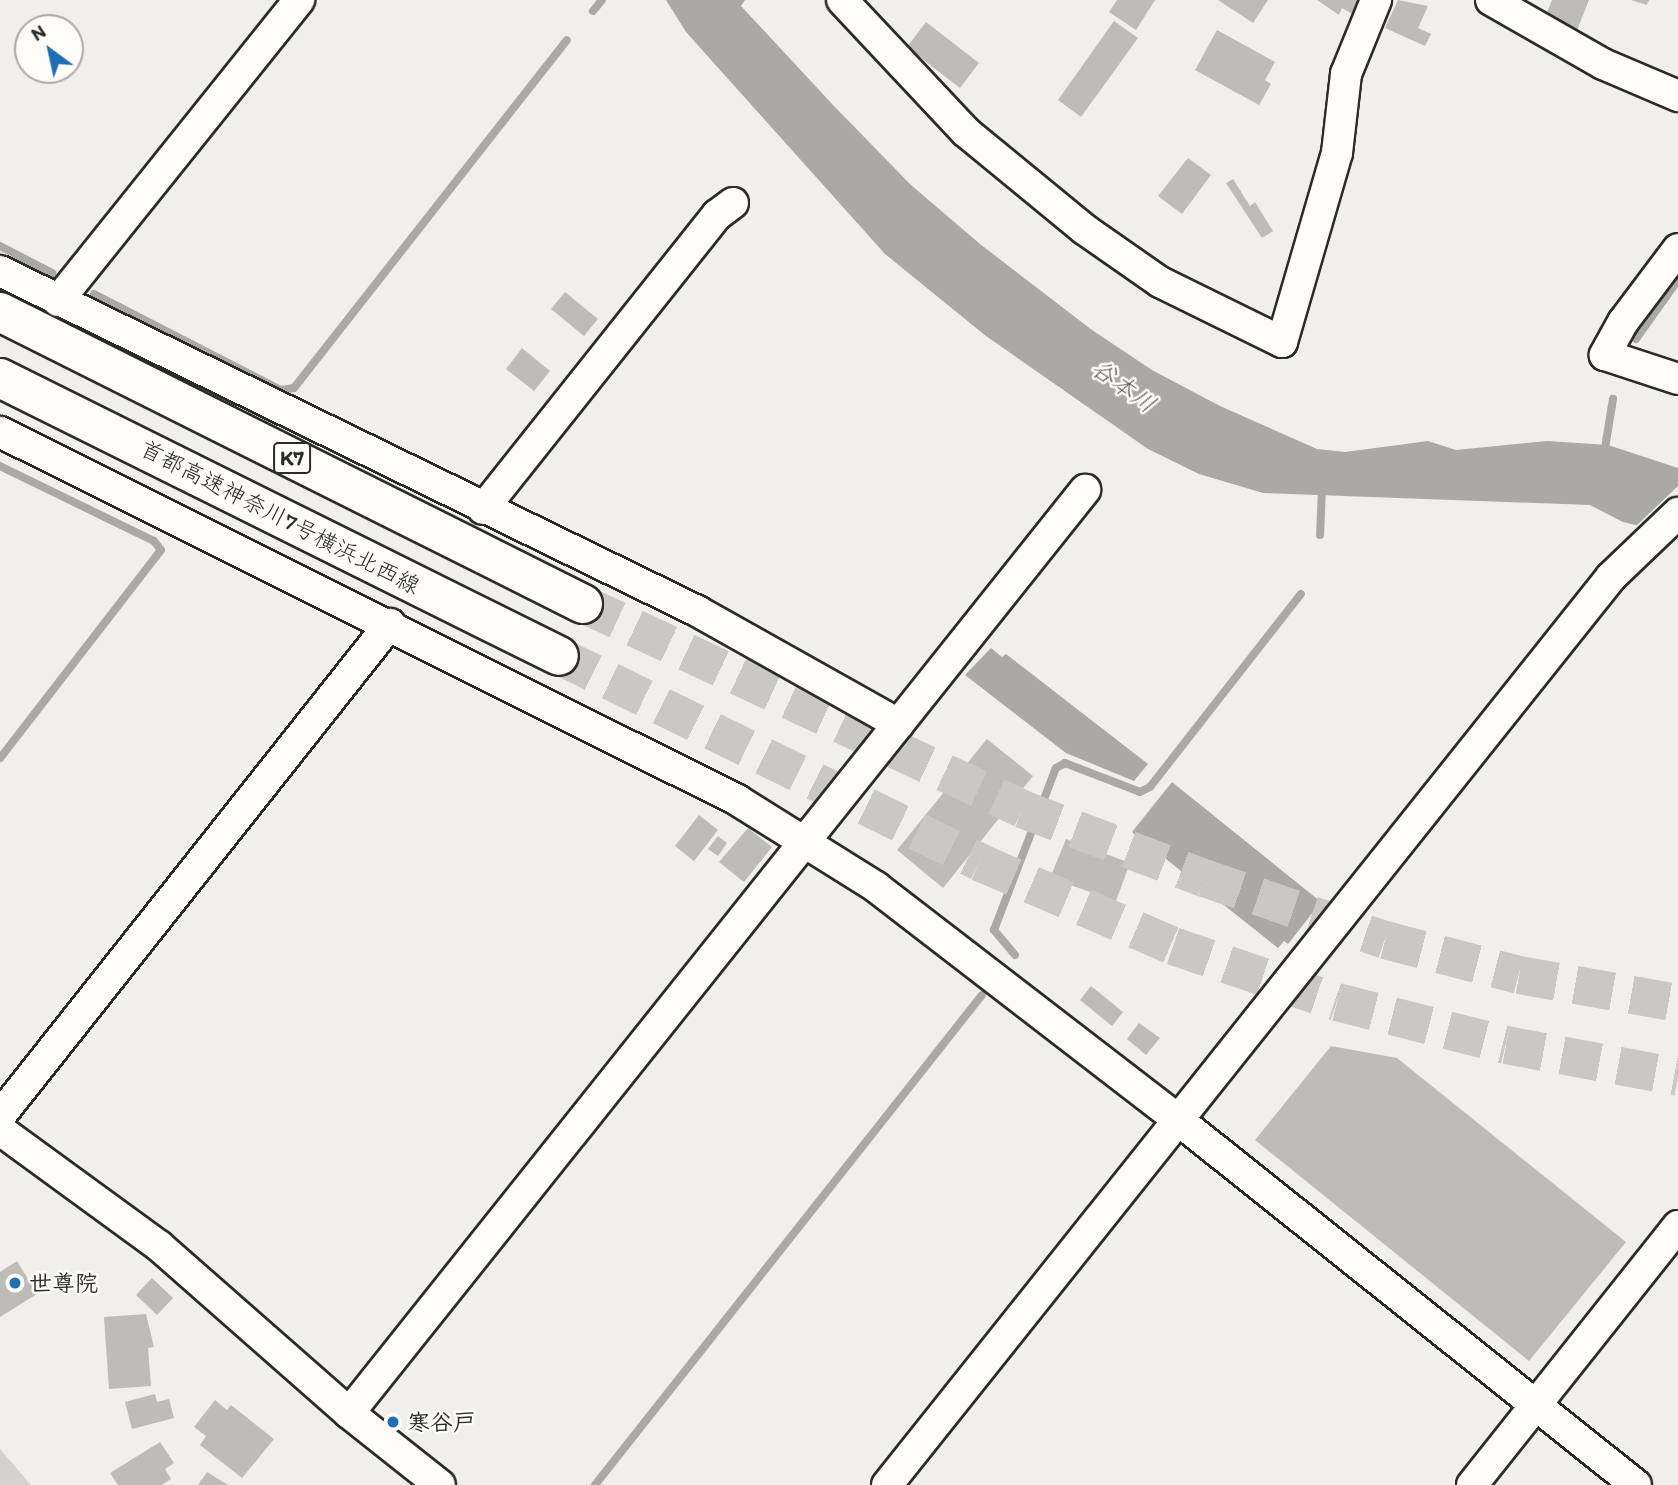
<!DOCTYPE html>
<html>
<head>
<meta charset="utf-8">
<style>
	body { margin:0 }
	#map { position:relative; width:1678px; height:1485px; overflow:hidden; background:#f0efeb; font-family:Itim,"Klee One",sans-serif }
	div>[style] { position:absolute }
	.green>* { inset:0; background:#d3d2cf }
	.water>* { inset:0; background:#aaa9a7 }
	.pier>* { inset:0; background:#f0efeb }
	.stream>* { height:8px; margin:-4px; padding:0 4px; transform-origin:4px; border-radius:4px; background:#aaa9a7 }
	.building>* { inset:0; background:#bdbcb8 }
	.highway-tunnel>* { height:38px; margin-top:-19px; transform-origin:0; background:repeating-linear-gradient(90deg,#c9c8c5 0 38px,transparent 0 57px) }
	.roads { filter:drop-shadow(2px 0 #2b2b2b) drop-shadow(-2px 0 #2b2b2b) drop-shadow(0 2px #2b2b2b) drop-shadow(0 -2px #2b2b2b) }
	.minor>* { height:30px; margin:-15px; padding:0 15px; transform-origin:15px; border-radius:15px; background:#fdfcf7 }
	.highway>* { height:38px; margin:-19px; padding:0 19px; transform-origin:19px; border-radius:19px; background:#fdfcf7 }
	.dots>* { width:19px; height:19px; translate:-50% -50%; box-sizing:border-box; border:4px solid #fdfcf7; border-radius:50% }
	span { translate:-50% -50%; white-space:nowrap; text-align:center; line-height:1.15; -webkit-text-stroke:5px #fdfcf7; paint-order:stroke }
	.shield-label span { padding:2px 5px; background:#fdfcf7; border:2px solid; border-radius:5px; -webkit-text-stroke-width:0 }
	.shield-label { font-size:21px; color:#2b2b2b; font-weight:700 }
	.street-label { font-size:23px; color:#2b2b2b }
	.poi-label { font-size:23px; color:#2b2b2b; font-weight:700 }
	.left { translate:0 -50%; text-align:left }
	.water-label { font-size:24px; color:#575756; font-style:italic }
	.north { position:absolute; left:14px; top:14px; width:70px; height:70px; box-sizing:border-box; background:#fdfcf7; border:2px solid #a9a8a5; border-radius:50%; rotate:327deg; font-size:19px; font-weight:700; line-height:28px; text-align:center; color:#2b2b2b }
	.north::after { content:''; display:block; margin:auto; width:24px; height:32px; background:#1f6fb2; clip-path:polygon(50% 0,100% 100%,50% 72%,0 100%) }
</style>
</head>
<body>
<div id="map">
	<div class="green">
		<i style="clip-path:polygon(0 1449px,31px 1485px,0 1485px)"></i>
	</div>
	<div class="water">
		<i style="clip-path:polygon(666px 0,745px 0,741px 6px,833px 105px,911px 185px,980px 244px,1092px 330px,1152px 370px,1220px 406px,1317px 449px,1345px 452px,1428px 441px,1456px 450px,1547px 441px,1608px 445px,1678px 468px,1678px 535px,1623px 522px,1590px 505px,1263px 493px,1199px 474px,1148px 449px,986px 336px,885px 254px,686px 32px)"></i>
		<i style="clip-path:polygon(991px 648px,1002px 657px,1006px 654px,1148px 764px,1134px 781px,1066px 753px,965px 675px)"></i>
		<i style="clip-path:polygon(1172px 782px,1321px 902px,1288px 944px,1284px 941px,1278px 948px,1132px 832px)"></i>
	</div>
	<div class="pier">
		<i style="clip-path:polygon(1678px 486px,1678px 533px,1674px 537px,1634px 528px)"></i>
	</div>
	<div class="stream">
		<i style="left:593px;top:11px;width:14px;rotate:-51deg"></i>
		<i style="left:0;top:246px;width:59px;rotate:27.4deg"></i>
		<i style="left:94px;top:294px;width:210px;rotate:27.2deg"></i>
		<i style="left:281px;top:390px;width:13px;rotate:-9deg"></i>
		<i style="left:294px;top:388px;width:442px;rotate:-51.9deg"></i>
		<i style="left:1636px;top:339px;width:72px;rotate:-54.6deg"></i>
		<i style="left:1604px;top:454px;width:56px;rotate:-80.7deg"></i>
		<i style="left:0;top:466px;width:171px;rotate:26deg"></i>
		<i style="left:154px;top:541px;width:11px;rotate:52deg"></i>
		<i style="left:161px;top:550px;width:263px;rotate:127.7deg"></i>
		<i style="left:1320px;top:535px;width:46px;rotate:-87.5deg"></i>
		<i style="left:1015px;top:955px;width:33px;rotate:-130deg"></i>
		<i style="left:994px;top:930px;width:173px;rotate:-69.1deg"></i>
		<i style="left:1056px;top:768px;width:10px;rotate:-29deg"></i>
		<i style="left:1065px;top:763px;width:80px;rotate:21.1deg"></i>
		<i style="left:1140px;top:792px;width:11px;rotate:-27deg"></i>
		<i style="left:1150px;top:787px;width:245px;rotate:-52deg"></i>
		<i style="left:595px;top:1485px;width:624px;rotate:-51.7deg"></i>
	</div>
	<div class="building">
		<i style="clip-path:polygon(1117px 0,1155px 0,1136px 30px,1109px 12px)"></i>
		<i style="clip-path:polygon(1218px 0,1268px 0,1253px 23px)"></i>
		<i style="clip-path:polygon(1317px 0,1362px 0,1354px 15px,1342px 8px,1339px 15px)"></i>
		<i style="clip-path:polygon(1398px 0,1428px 6px,1418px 28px,1431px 34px,1425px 46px,1385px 28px)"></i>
		<i style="clip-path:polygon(1552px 0,1589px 0,1576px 33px,1544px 20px)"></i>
		<i style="clip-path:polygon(1631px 0,1649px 0,1647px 5px)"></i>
		<i style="clip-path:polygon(1114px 21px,1138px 38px,1081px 117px,1058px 100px)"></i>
		<i style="clip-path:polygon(926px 22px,979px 63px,960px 88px,907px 47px)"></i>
		<i style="clip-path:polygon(1217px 30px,1275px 62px,1265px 80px,1271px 84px,1259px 105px,1195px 70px)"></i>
		<i style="clip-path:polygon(1188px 158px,1211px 175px,1182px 214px,1158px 196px)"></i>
		<i style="clip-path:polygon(1233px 179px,1250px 206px,1255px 202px,1273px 231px,1262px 238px,1226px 183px)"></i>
		<i style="clip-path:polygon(565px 292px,598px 319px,584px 336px,551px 309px)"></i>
		<i style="clip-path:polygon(522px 348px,550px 371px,534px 391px,506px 369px)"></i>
		<i style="clip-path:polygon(987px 739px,1033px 776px,943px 888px,897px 850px)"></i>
		<i style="clip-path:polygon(699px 815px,718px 830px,694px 861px,675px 846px)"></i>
		<i style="clip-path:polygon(748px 828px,772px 847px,744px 882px,719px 862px)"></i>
		<i style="clip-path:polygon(718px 836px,727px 843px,718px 856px,708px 849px)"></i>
		<i style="clip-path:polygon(1066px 839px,1130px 863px,1116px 901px,1050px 878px)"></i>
		<i style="clip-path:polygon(1091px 986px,1123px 1012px,1112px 1026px,1080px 1000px)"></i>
		<i style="clip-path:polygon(1139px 1023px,1160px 1038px,1146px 1055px,1127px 1039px)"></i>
		<i style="clip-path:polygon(1331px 1046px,1397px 1058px,1626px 1242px,1529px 1361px,1255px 1140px)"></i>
		<i style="clip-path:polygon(17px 1261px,37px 1294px,0 1317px,0 1272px)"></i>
		<i style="clip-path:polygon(152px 1278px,173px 1298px,157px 1315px,136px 1295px)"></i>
		<i style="clip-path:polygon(146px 1314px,154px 1347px,148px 1348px,151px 1386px,109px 1389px,104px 1317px)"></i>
		<i style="clip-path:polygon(155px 1394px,157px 1402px,169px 1399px,174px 1418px,132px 1429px,125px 1402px)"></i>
		<i style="clip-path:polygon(215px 1400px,227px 1410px,231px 1405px,274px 1439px,242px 1478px,200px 1445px,206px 1436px,194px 1427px)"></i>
		<i style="clip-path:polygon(160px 1442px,174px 1463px,165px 1469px,171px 1479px,162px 1485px,118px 1485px,110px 1473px)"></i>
		<i style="clip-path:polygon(207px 1472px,228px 1485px,198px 1485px)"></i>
	</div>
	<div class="highway-tunnel">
		<i style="left:583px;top:604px;width:485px;rotate:25deg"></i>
		<i style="left:1022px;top:809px;width:195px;rotate:20.8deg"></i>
		<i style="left:1204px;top:878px;width:191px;rotate:18.9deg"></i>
		<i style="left:1385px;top:940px;width:138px;rotate:14.6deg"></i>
		<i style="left:1519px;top:975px;width:161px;rotate:10deg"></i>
		<i style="left:559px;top:656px;width:468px;rotate:26.1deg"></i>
		<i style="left:979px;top:862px;width:211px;rotate:23.4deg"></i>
		<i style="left:1173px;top:946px;width:173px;rotate:18.9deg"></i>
		<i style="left:1337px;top:1002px;width:174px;rotate:14.3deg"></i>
		<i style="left:1506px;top:1045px;width:175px;rotate:10.5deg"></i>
	</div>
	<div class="roads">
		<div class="minor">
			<i style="left:842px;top:0;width:181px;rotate:46.8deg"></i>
			<i style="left:966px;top:132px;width:153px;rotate:39.4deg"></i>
			<i style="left:1084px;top:229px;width:93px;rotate:34.9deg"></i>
			<i style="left:1160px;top:282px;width:136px;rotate:26.2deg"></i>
			<i style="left:1282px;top:342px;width:197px;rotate:-73.8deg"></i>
			<i style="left:1337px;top:153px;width:80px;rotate:-83.5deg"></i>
			<i style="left:1346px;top:74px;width:80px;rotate:-67.9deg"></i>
			<i style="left:1491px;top:0;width:129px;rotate:29.7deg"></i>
			<i style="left:1603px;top:64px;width:82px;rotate:23.1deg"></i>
			<i style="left:1678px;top:249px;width:91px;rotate:127deg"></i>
			<i style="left:1623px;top:322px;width:38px;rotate:119deg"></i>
			<i style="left:1605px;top:355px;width:77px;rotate:18.2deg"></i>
			<i style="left:0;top:271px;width:776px;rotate:26deg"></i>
			<i style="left:697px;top:611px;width:231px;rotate:29.3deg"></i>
			<i style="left:58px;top:301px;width:386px;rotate:-51.3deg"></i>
			<i style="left:0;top:432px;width:824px;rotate:26.53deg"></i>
			<i style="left:737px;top:800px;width:164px;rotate:32deg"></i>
			<i style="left:876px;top:887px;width:380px;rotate:37.6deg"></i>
			<i style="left:1177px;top:1119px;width:587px;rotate:38.57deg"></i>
			<i style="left:483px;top:509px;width:376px;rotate:-51.5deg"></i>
			<i style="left:717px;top:215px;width:20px;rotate:-37deg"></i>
			<i style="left:0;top:1116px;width:628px;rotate:-51.6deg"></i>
			<i style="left:0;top:1130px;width:197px;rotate:36.1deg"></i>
			<i style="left:159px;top:1246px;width:253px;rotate:41.3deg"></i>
			<i style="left:349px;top:1413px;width:116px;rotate:38.4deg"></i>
			<i style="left:349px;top:1413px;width:1181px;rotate:-51.43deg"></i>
			<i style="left:887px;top:1485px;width:1161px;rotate:-51.43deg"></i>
			<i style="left:1611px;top:577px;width:93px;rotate:-43.7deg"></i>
			<i style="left:1472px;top:1485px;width:331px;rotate:-51.5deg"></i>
		</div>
		<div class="highway">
			<i style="left:0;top:312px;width:652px;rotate:26.6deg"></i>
			<i style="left:0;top:378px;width:624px;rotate:26.44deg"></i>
		</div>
	</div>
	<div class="dots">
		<i style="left:15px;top:1283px;background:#1f6fb2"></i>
		<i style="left:393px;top:1422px;background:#1f6fb2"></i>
	</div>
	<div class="shield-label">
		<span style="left:292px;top:458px">K7</span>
	</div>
	<div class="street-label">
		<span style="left:280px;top:517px;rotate:27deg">首都高速神奈川7号横浜北西線</span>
	</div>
	<div class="poi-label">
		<span class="left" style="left:29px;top:1283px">世尊院</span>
		<span class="left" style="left:407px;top:1422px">寒谷戸</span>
	</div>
	<div class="water-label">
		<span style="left:1124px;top:386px;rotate:36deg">谷本川</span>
	</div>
	<div class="north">N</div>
</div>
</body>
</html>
